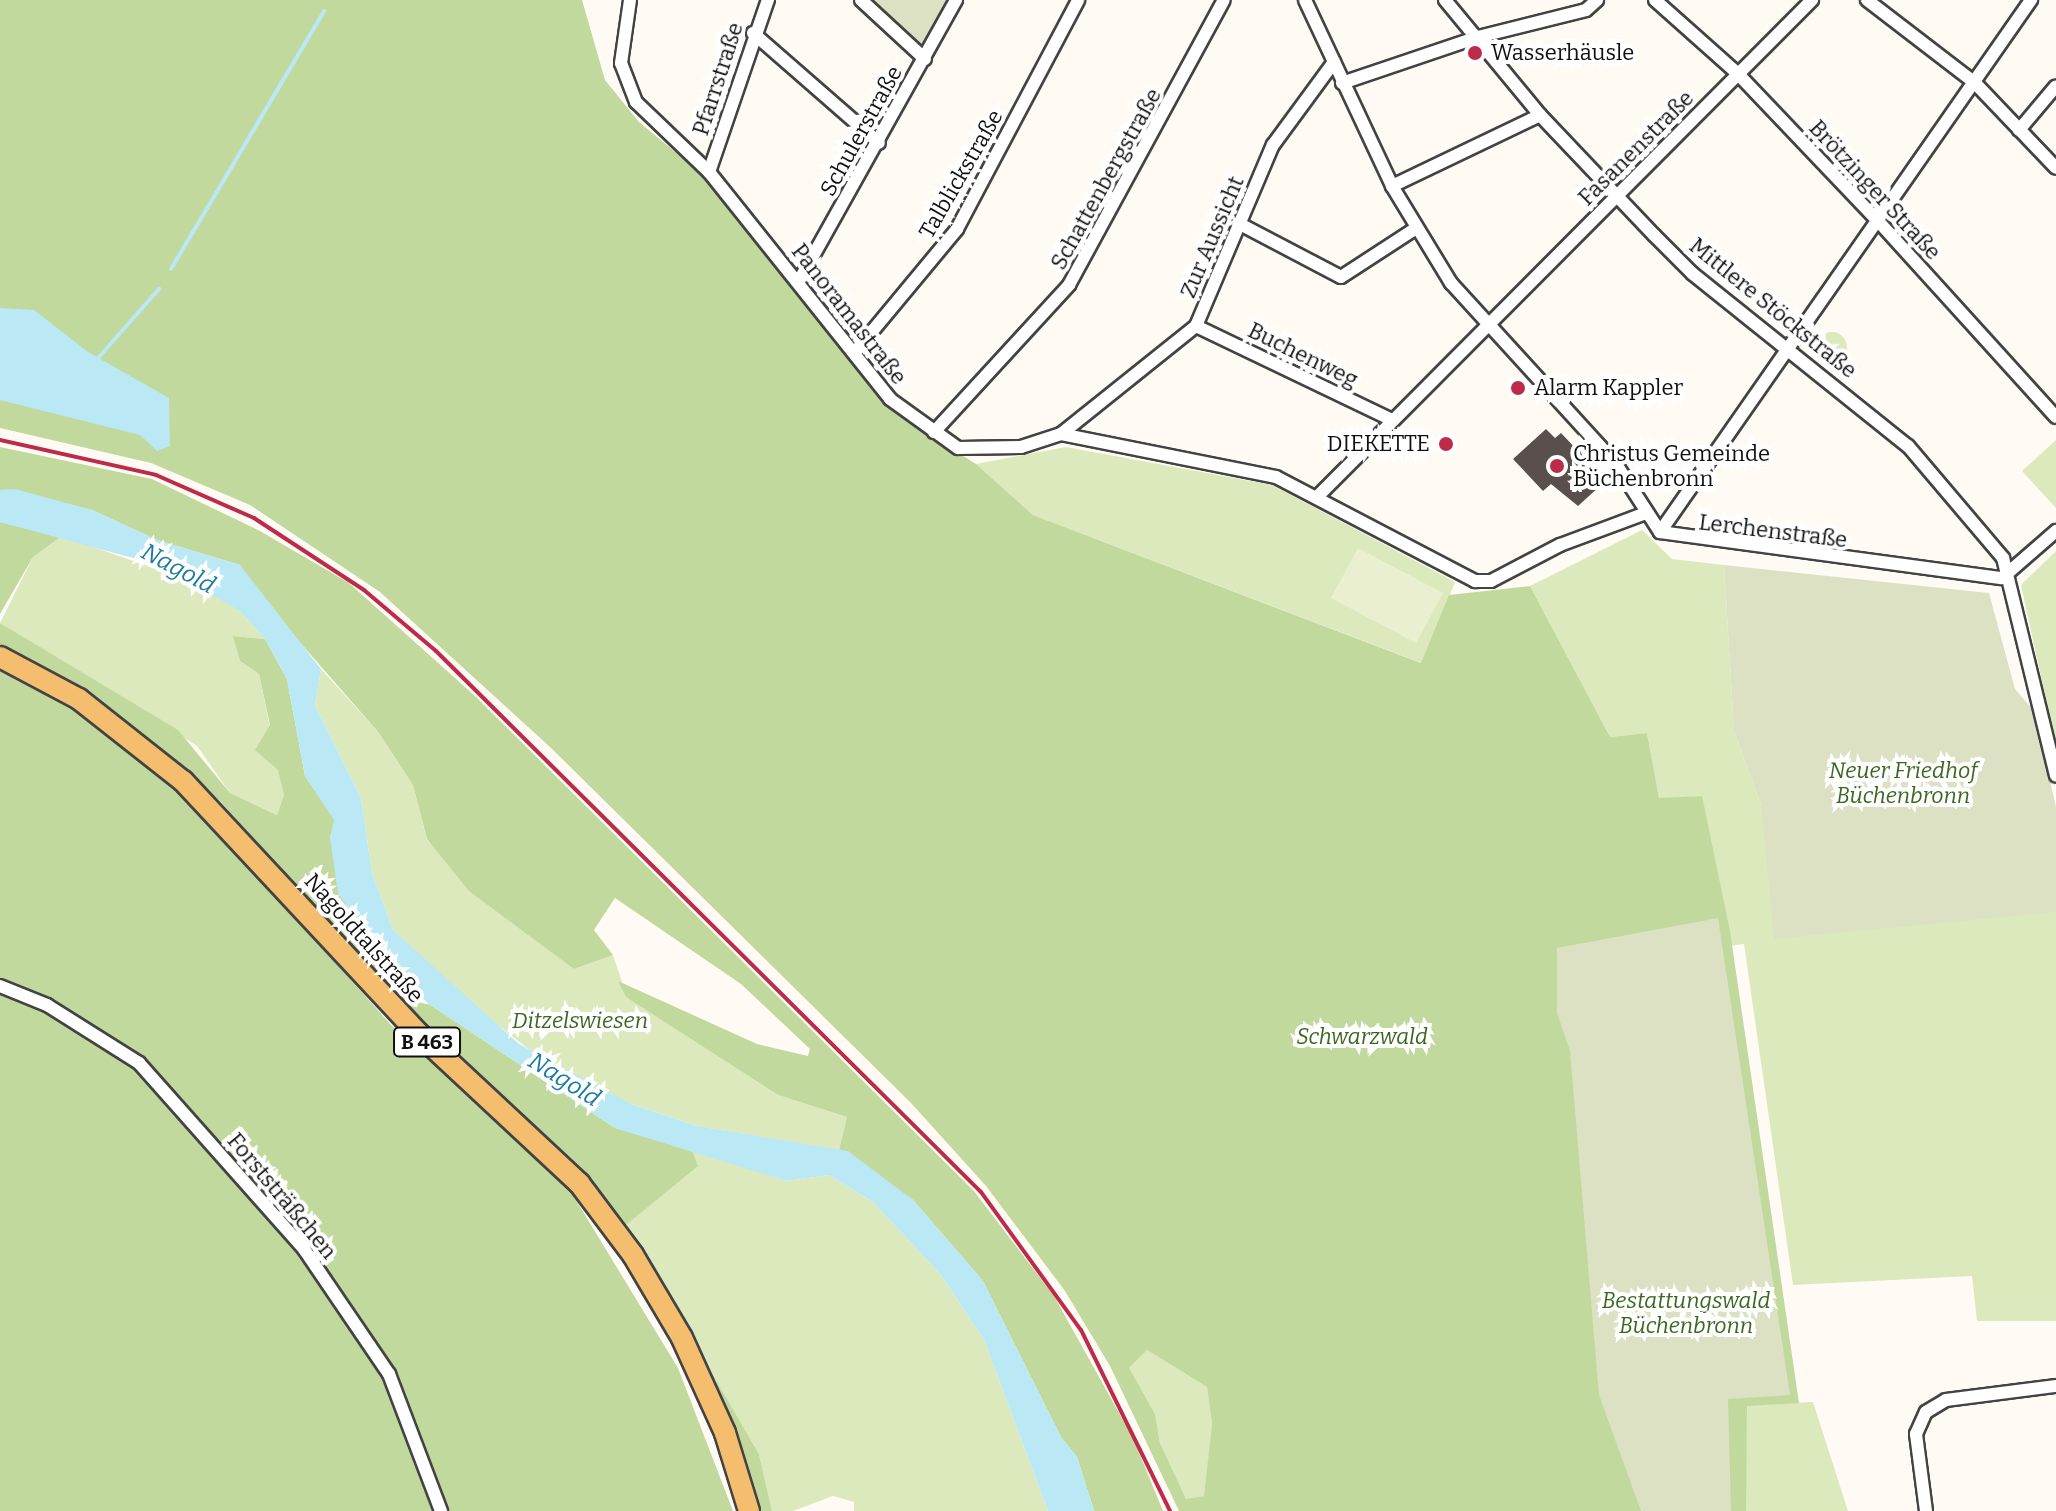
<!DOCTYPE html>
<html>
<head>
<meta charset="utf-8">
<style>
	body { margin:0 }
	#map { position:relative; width:2056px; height:1511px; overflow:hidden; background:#fffbf4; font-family:Bitter,serif }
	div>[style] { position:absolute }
	.green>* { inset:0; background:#dbe9bd }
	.round { border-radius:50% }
	.forest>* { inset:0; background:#c2d99d }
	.cemetery>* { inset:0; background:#dce1c4 }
	.pitch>* { inset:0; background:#eaf0cf }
	.water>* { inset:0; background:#bae8f5 }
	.stream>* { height:4px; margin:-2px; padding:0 2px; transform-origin:2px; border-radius:2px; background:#bae8f5 }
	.building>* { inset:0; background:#594f4d }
	.roads { filter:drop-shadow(2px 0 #434343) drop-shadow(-2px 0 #434343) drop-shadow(0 2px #434343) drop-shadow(0 -2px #434343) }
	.minor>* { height:12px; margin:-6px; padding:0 6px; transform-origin:6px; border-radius:6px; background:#fff }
	.primary>* { height:20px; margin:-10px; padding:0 10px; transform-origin:10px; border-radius:10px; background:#f4be6e }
	.rail>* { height:4px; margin:-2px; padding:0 2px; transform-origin:2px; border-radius:2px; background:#bd2b4a }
	.dots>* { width:22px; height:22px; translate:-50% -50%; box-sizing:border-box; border:4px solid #fff; border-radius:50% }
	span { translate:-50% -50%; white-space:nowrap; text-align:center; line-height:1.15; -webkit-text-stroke:8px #fff; paint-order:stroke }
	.shield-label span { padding:2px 6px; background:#fff; border:2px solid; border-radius:6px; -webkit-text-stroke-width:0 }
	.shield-label { font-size:20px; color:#101010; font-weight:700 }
	.poi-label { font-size:22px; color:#101010 }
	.left { translate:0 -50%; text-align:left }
	.right { translate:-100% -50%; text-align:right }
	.street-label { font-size:22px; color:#101010 }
	.park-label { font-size:22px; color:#3b6721; font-style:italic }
	.water-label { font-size:24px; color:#1c7b9f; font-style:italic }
</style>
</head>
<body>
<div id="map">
	<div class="green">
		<i class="round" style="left:1817px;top:332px;width:30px;height:30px"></i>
		<i style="clip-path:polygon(2056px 440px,2056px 508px,2022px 471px)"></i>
		<i style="clip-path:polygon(1066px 447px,1272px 485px,1455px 582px,1422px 663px,1033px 515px,976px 464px)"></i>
		<i style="clip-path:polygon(1642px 530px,1672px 559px,1724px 565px,1734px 731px,1761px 805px,2056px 912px,2056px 1321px,1977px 1321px,1972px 1276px,1793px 1285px,1744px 944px,1722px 947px,1701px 796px,1659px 799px,1647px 733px,1610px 737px,1530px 586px)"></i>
		<i style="clip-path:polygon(62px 536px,193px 582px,240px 611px,265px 639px,234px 636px,240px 661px,259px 674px,284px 795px,277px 815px,230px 793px,197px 746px,0 623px,33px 557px)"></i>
		<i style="clip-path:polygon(2056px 551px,2056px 745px,2021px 585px)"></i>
		<i style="clip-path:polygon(321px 669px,379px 733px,413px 785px,427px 840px,574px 969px,613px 955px,627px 997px,778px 1095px,847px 1117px,839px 1150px,697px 1126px,631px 1104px,544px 1061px,476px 1008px,393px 930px,372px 873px,361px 798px,315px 705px)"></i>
		<i style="clip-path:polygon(692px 1150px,787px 1181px,829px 1175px,873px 1202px,941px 1275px,984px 1340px,1048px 1511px,854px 1511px,854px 1502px,833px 1496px,793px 1511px,772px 1511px,759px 1454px,626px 1225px,697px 1166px)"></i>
		<i style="clip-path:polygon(1147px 1350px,1207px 1387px,1212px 1424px,1205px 1496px,1186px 1500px,1160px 1443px,1155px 1414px,1128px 1368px)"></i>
		<i style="clip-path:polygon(1813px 1402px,1848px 1511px,1746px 1511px,1746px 1405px)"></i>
	</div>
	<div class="forest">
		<i style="clip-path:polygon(evenodd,0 0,582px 0,605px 80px,639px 122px,709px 180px,904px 419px,976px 464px,1033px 515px,1421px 663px,1449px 595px,1530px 586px,1610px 737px,1647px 733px,1659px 798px,1702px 796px,1730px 931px,1799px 1403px,1747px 1406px,1746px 1511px,1179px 1511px,1110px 1366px,1065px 1291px,986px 1186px,911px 1103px,550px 747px,380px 592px,250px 505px,151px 463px,0 428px,0 0,1147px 1350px,1207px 1387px,1212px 1424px,1204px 1496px,1186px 1499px,1160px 1443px,1155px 1414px,1129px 1368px,1147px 1350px)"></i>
		<i style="clip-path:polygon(0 447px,152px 479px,260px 531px,349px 583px,475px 696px,974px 1191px,1054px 1296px,1133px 1438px,1163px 1511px,1094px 1511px,1077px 1457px,1061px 1437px,983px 1281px,913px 1200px,839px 1150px,847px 1117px,778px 1095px,626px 997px,618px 981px,757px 1044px,808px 1056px,810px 1049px,741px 984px,615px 898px,594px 930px,613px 955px,574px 969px,469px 891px,427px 839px,413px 785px,379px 733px,263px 600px,240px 565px,157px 540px,92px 510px,0 490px)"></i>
		<i style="clip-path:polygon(0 522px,62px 536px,33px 557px,0 614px)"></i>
		<i style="clip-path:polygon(0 623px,178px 730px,230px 793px,277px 815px,284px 795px,278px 770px,255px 750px,270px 725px,259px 674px,240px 661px,233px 636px,265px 639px,287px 679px,305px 776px,335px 820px,330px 838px,417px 996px,615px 1128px,692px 1150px,698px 1166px,626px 1225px,759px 1454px,772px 1511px,757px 1511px,597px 1191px,570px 1159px,373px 975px,220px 801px,155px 747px,0 649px)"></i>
		<i style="clip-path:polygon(0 671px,109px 728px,213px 825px,392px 1026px,571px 1192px,678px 1368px,733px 1511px,0 1511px)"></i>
	</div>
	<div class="cemetery">
		<i style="clip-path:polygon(868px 0,951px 0,924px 52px)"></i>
		<i style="clip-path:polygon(1724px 565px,1989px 593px,2015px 689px,2034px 711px,2056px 807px,2056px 912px,1774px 939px,1761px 805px,1734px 731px)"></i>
		<i style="clip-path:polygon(1718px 918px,1790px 1395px,1728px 1399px,1731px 1511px,1641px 1511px,1599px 1395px,1570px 1051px,1557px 1013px,1557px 948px)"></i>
	</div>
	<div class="pitch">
		<i style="clip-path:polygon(1358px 548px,1443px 593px,1416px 643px,1331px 598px)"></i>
	</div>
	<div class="water">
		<i style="clip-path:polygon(0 308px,34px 310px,88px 352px,169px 398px,170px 446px,157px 451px,140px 435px,0 400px)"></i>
		<i style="clip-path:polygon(15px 489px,92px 510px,157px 540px,240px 565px,321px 669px,315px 705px,361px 798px,372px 873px,393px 930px,519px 1044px,631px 1104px,697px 1126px,848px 1151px,913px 1200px,983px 1281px,1061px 1437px,1077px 1457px,1094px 1511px,1048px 1511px,984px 1340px,941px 1275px,873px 1202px,829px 1175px,787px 1181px,615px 1128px,417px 996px,382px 959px,338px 893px,330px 838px,334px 820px,305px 776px,287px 679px,265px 639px,240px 611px,159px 565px,0 522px,0 490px)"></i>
	</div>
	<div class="stream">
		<i style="left:171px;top:269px;width:300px;rotate:-59.3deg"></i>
		<i style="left:99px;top:357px;width:91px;rotate:-48.6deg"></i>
	</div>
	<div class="building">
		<i style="clip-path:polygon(1546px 429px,1555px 438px,1561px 433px,1579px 452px,1583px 448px,1598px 470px,1600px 486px,1578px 506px,1551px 484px,1543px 491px,1513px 459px)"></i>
	</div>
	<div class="roads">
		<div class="minor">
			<i style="left:630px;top:0;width:64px;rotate:98.1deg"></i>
			<i style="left:621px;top:63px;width:42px;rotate:69deg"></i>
			<i style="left:636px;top:102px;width:101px;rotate:43.8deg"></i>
			<i style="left:709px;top:172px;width:290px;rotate:51.4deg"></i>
			<i style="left:890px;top:399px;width:84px;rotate:35.8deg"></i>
			<i style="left:958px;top:448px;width:63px;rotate:-0.9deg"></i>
			<i style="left:1021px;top:447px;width:42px;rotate:-18deg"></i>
			<i style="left:1061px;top:434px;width:219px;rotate:11.3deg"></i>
			<i style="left:1276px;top:477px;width:225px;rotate:27.6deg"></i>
			<i style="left:1475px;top:581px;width:16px"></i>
			<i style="left:1491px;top:581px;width:78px;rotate:-27.6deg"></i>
			<i style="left:1560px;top:545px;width:92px;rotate:-20.4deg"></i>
			<i style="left:861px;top:0;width:87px;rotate:42.7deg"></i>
			<i style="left:1305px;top:0;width:205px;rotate:64.9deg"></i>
			<i style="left:1392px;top:186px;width:114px;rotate:58.7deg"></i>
			<i style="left:1451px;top:283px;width:245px;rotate:47.6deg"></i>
			<i style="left:1616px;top:464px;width:81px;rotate:57.1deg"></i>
			<i style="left:1660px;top:532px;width:345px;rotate:7.7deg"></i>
			<i style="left:2002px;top:578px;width:72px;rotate:-41deg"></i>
			<i style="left:1445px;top:0;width:149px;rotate:50.4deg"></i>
			<i style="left:1540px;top:115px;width:166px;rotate:46.5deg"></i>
			<i style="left:1654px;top:235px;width:55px;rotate:45deg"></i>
			<i style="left:1693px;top:274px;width:275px;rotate:38.7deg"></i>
			<i style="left:1908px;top:446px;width:147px;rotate:49.7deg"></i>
			<i style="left:2003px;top:558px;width:224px;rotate:76.3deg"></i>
			<i style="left:1655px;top:0;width:111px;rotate:41.7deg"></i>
			<i style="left:1738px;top:74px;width:204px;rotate:46.4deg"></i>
			<i style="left:1879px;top:222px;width:263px;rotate:47.8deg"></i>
			<i style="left:1867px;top:0;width:136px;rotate:37.5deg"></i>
			<i style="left:1975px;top:83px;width:117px;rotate:46.4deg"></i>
			<i style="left:753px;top:33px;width:167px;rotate:41.1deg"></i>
			<i style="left:1342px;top:83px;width:144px;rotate:-18.7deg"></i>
			<i style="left:1478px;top:37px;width:111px;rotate:-14deg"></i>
			<i style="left:1586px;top:10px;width:15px;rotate:-42deg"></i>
			<i style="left:2019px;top:130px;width:57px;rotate:-49.9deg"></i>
			<i style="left:709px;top:172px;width:182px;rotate:-71.1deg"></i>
			<i style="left:1392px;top:186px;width:164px;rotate:-25.6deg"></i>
			<i style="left:1238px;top:223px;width:116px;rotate:27.7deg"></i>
			<i style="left:1341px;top:277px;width:88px;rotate:-33deg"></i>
			<i style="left:799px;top:281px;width:322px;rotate:-60.8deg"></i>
			<i style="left:1196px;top:326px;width:217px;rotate:25.6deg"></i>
			<i style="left:855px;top:352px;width:160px;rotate:-50.3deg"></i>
			<i style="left:957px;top:229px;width:259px;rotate:-62.1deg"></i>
			<i style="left:934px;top:432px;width:200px;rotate:-47.4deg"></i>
			<i style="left:1069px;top:285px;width:324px;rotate:-61.5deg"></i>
			<i style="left:1061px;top:434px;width:173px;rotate:-38.7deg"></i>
			<i style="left:1196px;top:326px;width:197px;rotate:-67deg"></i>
			<i style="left:1273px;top:145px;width:103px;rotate:-53.7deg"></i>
			<i style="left:1319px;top:495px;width:699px;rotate:-45.12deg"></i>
			<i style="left:1660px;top:532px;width:649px;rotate:-55.11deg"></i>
			<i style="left:0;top:986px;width:51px;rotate:22deg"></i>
			<i style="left:47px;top:1005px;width:109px;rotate:32.2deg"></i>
			<i style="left:139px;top:1063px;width:249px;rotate:48.4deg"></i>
			<i style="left:304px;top:1249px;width:151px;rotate:55.8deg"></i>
			<i style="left:389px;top:1374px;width:147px;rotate:69.2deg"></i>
			<i style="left:1926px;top:1511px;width:78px;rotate:-97.4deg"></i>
			<i style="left:1916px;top:1434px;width:24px;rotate:-66deg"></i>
			<i style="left:1926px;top:1412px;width:23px;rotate:-31deg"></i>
			<i style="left:1946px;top:1400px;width:111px;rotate:-7.3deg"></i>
		</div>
		<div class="primary">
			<i style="left:0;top:657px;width:89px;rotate:28deg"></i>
			<i style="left:79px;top:699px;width:132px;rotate:38.3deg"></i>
			<i style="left:183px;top:781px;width:346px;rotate:47deg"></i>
			<i style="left:419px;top:1034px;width:219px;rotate:43deg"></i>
			<i style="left:579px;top:1183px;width:90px;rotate:53.1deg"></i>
			<i style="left:633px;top:1255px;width:96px;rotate:59.4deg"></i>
			<i style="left:682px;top:1338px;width:104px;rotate:65.6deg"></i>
			<i style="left:725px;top:1433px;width:82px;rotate:72.9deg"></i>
		</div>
	</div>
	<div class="rail">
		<i style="left:0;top:440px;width:160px;rotate:12.6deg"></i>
		<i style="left:156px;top:475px;width:107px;rotate:23.7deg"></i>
		<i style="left:254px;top:518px;width:131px;rotate:33.2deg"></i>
		<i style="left:364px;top:590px;width:94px;rotate:40.3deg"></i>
		<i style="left:436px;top:651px;width:768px;rotate:44.79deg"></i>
		<i style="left:981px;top:1192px;width:170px;rotate:54.1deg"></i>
		<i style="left:1081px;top:1330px;width:202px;rotate:63.8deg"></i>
	</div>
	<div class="dots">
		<i style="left:1475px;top:53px;background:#bd2b4a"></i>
		<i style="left:1518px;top:388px;background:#bd2b4a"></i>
		<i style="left:1446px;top:444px;background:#bd2b4a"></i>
		<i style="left:1557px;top:466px;background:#bd2b4a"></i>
	</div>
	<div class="shield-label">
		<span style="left:427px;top:1042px">B 463</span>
	</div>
	<div class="poi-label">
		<span class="left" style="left:1491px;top:53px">Wasserhäusle</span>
		<span class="left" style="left:1534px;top:388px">Alarm Kappler</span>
		<span class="right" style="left:1430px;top:444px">DIEKETTE</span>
		<span class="left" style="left:1573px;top:466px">Christus Gemeinde<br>Büchenbronn</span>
	</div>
	<div class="street-label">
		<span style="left:718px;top:79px;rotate:-72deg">Pfarrstraße</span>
		<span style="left:861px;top:131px;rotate:-61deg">Schulerstraße</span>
		<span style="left:1636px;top:148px;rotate:-45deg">Fasanenstraße</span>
		<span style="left:961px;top:174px;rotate:-60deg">Talblickstraße</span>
		<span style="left:1106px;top:179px;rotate:-61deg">Schattenbergstraße</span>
		<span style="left:1875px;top:190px;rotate:47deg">Brötzinger Straße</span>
		<span style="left:1212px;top:237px;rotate:-67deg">Zur Aussicht</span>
		<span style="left:1773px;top:308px;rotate:39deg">Mittlere Stöckstraße</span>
		<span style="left:849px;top:314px;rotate:52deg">Panoramastraße</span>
		<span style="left:1303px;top:355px;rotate:26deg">Buchenweg</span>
		<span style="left:1773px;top:531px;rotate:7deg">Lerchenstraße</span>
		<span style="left:364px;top:938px;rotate:48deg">Nagoldtalstraße</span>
		<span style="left:282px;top:1196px;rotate:50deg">Forststräßchen</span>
	</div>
	<div class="park-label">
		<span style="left:1903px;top:783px">Neuer Friedhof<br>Büchenbronn</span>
		<span style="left:580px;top:1021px">Ditzelswiesen</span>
		<span style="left:1362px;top:1037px">Schwarzwald</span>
		<span style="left:1686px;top:1313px">Bestattungswald<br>Büchenbronn</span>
	</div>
	<div class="water-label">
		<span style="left:178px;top:569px;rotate:28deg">Nagold</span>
		<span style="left:564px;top:1080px;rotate:32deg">Nagold</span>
	</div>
</div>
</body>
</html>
